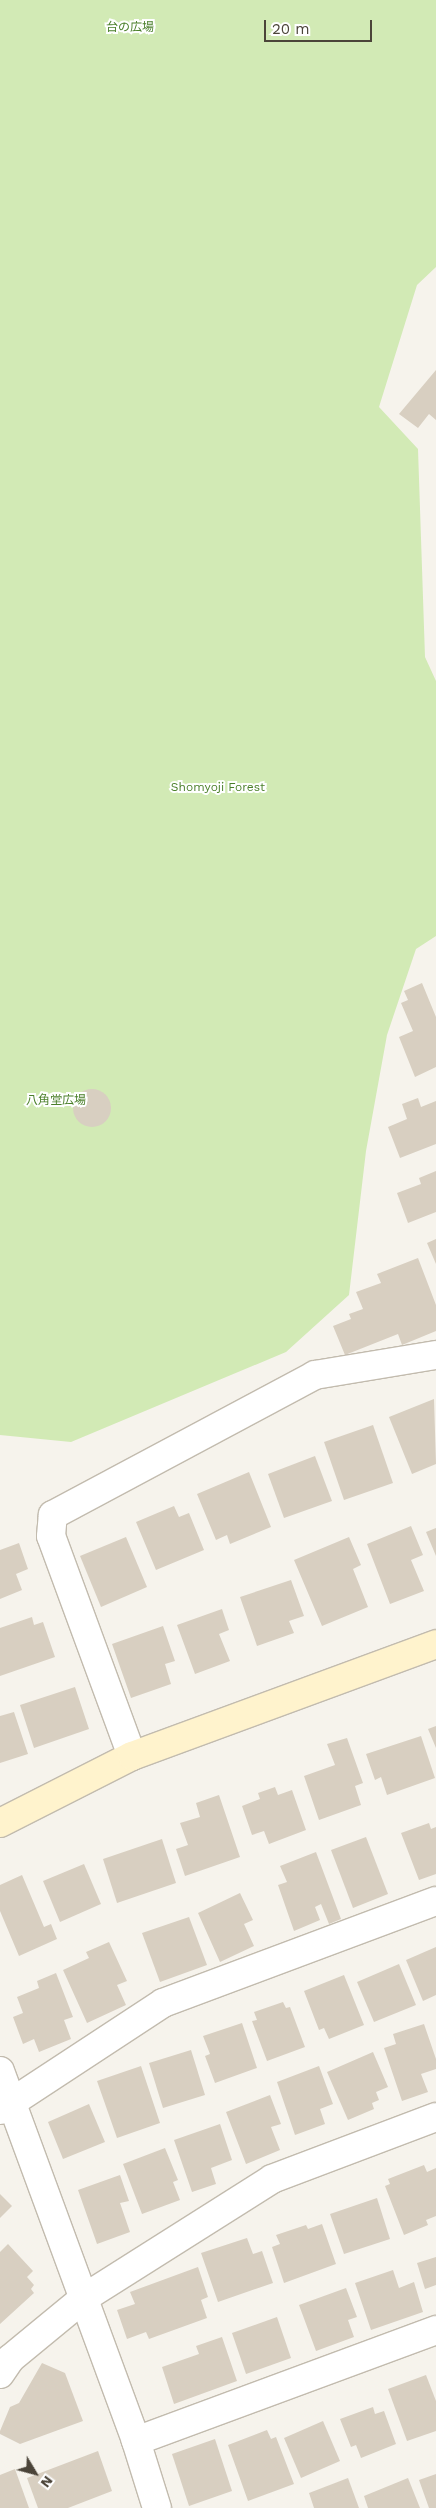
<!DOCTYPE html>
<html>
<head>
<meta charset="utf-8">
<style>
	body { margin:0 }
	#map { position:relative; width:436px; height:2508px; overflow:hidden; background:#f6f3ec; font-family:"Work Sans","Noto Sans JP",sans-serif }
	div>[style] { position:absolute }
	.green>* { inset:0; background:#d2eab5 }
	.building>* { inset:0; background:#d8cfc1 }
	.round { border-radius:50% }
	.roads { filter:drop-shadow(1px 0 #c2bbae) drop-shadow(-1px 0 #c2bbae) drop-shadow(0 1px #c2bbae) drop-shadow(0 -1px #c2bbae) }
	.street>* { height:28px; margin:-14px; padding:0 14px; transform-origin:14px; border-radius:14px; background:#fff }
	.secondary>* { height:28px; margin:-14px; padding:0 14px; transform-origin:14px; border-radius:14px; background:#fff3cd }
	span { translate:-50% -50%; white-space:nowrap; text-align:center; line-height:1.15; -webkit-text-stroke:4px #fff; paint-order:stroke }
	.park-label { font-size:12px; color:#4a7f2a }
	.north { position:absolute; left:10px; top:2448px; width:50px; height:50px; -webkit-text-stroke:4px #fff; paint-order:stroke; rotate:127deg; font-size:14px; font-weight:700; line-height:20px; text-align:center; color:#4b4439 }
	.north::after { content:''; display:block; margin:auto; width:18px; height:22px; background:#4b4439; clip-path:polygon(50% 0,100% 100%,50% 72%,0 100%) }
	.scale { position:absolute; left:264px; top:20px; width:108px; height:22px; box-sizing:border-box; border:2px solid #4b4439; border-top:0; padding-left:6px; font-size:15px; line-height:18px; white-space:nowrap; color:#4b4439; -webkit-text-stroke:4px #fff; paint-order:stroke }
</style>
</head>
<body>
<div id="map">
	<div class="green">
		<i style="clip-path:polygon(0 0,436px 0,436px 267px,417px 285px,379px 407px,418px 449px,425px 657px,436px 681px,436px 936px,416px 949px,387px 1035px,366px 1151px,349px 1295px,286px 1352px,71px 1442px,0 1435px)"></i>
	</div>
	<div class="building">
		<i style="clip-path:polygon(436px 370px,436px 420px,429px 414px,418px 428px,399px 414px)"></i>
		<i style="clip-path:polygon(422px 983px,436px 1017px,436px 1067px,415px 1077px,399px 1037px,413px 1031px,401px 1003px,408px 1000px,404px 991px)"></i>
		<i class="round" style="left:73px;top:1089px;width:38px;height:38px"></i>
		<i style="clip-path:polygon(418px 1098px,421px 1107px,436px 1101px,436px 1144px,400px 1158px,388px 1127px,407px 1119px,402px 1104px)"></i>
		<i style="clip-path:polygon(436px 1171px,436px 1212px,408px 1223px,397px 1193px,421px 1184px,419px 1178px)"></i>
		<i style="clip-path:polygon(436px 1239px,436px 1264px,427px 1243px)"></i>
		<i style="clip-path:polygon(418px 1258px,436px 1305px,436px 1331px,402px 1345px,398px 1334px,345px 1355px,333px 1326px,351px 1319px,349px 1314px,363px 1309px,356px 1292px,381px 1283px,377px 1274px)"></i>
		<i style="clip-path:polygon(434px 1399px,436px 1464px,412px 1474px,389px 1417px)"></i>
		<i style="clip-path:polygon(373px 1425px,393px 1483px,344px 1500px,324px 1442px)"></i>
		<i style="clip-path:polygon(315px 1456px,332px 1501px,284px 1518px,268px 1474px)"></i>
		<i style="clip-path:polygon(249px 1472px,271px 1527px,230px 1544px,227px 1535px,216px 1540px,197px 1494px)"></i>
		<i style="clip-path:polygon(174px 1506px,179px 1517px,189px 1513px,204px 1550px,156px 1570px,136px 1522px)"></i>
		<i style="clip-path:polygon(411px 1526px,423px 1555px,411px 1560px,424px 1591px,390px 1604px,367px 1544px)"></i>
		<i style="clip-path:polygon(436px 1528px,436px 1556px,426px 1532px)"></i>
		<i style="clip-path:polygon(126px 1537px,147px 1587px,101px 1607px,80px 1556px)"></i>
		<i style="clip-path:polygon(349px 1537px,361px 1565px,353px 1569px,368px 1607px,322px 1626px,294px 1560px)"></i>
		<i style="clip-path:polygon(19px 1543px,28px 1569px,16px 1574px,22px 1590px,0 1599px,0 1550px)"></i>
		<i style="clip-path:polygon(291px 1580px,304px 1616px,289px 1621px,294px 1633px,257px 1646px,240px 1597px)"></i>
		<i style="clip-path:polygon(222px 1609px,229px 1630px,219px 1634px,230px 1661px,195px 1674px,177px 1625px)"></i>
		<i style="clip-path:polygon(32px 1617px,34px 1625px,43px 1622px,55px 1657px,0 1676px,0 1628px)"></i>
		<i style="clip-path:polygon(163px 1626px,175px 1661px,165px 1664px,171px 1684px,131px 1698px,112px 1644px)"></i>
		<i style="clip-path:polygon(75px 1687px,89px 1729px,34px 1748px,20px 1705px)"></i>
		<i style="clip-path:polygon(14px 1712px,28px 1754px,0 1763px,0 1716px)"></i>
		<i style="clip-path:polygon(436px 1726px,436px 1748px,428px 1729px)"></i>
		<i style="clip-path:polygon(421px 1736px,435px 1778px,387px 1795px,381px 1777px,375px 1780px,366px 1754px)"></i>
		<i style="clip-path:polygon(347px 1738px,363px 1783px,355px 1786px,361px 1805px,319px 1820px,304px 1776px,335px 1765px,327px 1744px)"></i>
		<i style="clip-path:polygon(275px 1787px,278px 1795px,292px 1790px,306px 1830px,269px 1844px,264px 1831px,252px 1835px,242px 1806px,260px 1799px,258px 1793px)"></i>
		<i style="clip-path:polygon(219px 1795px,240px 1857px,185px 1876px,176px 1849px,188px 1845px,180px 1823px,200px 1817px,196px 1803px)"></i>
		<i style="clip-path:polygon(429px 1823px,431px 1829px,436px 1827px,436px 1874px,419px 1880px,401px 1833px)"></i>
		<i style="clip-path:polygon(366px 1837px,388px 1894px,353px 1908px,331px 1850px)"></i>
		<i style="clip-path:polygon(162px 1839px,176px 1883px,117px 1903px,103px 1859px)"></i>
		<i style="clip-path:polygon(316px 1852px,341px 1919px,329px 1924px,321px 1904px,315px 1907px,320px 1920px,294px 1931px,278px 1885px,287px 1882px,280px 1866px)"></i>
		<i style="clip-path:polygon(84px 1864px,101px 1904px,60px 1922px,43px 1881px)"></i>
		<i style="clip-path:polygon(22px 1875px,44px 1927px,51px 1924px,57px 1939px,19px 1956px,0 1911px,0 1885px)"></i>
		<i style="clip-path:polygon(240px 1893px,253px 1920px,244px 1924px,254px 1946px,220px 1962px,198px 1913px)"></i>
		<i style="clip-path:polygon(189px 1917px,207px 1965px,160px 1982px,142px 1933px)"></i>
		<i style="clip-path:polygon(109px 1942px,127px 1981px,117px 1985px,126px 2005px,87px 2023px,63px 1970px,89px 1958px,86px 1952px)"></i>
		<i style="clip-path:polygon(436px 1947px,436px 1995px,423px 2001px,406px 1960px)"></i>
		<i style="clip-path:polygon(399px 1964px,416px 2005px,374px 2022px,357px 1982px)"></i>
		<i style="clip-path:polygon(56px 1973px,73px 2017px,64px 2020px,71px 2039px,39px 2052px,34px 2039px,23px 2044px,13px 2017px,23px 2013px,17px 1997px,39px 1988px,37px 1981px)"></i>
		<i style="clip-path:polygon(344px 1975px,364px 2025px,329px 2039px,324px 2028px,319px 2030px,304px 1991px)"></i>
		<i style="clip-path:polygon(283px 2002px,286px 2008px,290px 2007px,305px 2047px,267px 2061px,252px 2021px,257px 2020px,254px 2012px)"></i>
		<i style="clip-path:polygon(242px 2023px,257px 2068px,215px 2083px,205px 2056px,210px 2054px,203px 2036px)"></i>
		<i style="clip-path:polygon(424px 2024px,436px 2059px,436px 2069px,421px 2074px,428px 2092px,402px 2101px,384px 2048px,396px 2044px,393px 2034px)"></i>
		<i style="clip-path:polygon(191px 2050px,205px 2095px,163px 2108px,149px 2063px)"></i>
		<i style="clip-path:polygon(373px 2052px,388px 2087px,376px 2092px,379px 2100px,372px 2103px,374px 2109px,348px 2120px,327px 2072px)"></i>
		<i style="clip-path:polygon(141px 2066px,160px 2123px,117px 2138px,97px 2081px)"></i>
		<i style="clip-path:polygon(319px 2066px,333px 2104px,320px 2109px,325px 2124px,295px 2135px,277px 2082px)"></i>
		<i style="clip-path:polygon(270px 2095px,281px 2124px,271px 2127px,280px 2150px,246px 2164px,226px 2112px)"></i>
		<i style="clip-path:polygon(89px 2104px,105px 2142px,63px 2159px,48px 2122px)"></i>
		<i style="clip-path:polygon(220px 2124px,232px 2160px,211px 2168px,216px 2184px,192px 2192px,174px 2140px)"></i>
		<i style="clip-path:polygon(165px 2148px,178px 2180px,173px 2182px,180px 2200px,142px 2214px,123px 2164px)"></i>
		<i style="clip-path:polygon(424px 2165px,427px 2172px,436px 2168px,436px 2216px,426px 2220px,428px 2225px,404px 2235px,385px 2186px,390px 2184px,388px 2179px)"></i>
		<i style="clip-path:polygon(120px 2175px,129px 2201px,120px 2203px,130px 2232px,97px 2244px,78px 2190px)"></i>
		<i style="clip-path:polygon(0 2194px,12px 2206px,0 2218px)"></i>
		<i style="clip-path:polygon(377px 2198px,390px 2239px,344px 2254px,330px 2214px)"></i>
		<i style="clip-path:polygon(322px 2224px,336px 2264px,284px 2283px,272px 2247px,280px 2244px,276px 2235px,306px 2225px,308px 2229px)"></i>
		<i style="clip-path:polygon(247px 2238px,253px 2254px,262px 2251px,273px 2283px,218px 2302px,201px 2253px)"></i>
		<i style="clip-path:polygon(8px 2244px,33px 2271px,27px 2277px,34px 2285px,31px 2289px,34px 2293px,0 2324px,0 2252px)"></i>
		<i style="clip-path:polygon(436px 2257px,436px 2285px,425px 2289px,417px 2263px)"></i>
		<i style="clip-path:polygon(198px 2267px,208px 2297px,201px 2300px,207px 2318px,149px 2339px,146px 2332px,127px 2339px,117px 2310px,135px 2304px,130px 2292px)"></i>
		<i style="clip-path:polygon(393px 2270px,399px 2288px,414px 2282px,423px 2312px,371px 2330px,355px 2283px)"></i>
		<i style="clip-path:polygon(346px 2288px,357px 2317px,348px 2320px,354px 2337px,316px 2351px,299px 2305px)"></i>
		<i style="clip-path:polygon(277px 2317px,291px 2358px,246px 2374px,232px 2333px)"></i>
		<i style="clip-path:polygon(222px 2337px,237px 2381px,174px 2404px,162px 2367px,199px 2354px,196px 2346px)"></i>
		<i style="clip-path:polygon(42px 2363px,65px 2373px,83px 2421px,20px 2444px,0 2434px,0 2431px,10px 2407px,19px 2403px)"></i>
		<i style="clip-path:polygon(426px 2375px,436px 2401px,436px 2431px,407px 2441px,388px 2389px)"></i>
		<i style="clip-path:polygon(373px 2407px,375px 2414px,384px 2411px,396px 2444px,361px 2458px,356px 2445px,351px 2447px,340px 2419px)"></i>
		<i style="clip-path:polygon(323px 2421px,340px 2461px,301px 2478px,284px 2438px)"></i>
		<i style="clip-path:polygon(267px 2430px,271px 2439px,276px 2437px,294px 2484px,248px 2501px,228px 2445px)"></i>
		<i style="clip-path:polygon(215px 2439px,232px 2491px,189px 2506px,172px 2454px)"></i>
		<i style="clip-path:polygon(98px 2451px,112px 2491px,68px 2508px,38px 2508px,27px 2478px)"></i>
		<i style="clip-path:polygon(15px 2469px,29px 2508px,0 2508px,0 2475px)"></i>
		<i style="clip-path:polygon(436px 2474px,436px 2508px,429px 2508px,419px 2480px)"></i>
		<i style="clip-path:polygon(348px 2478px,359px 2508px,314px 2508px,309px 2493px)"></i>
		<i style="clip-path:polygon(408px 2478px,420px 2508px,368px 2508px,364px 2496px)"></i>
	</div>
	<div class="roads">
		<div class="street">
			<i style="left:132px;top:1756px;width:234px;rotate:-110.2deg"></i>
			<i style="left:51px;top:1536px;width:21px;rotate:-85deg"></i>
			<i style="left:53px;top:1515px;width:297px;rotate:-28.1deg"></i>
			<i style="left:315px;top:1375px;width:123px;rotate:-9.4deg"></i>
			<i style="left:0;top:2071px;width:394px;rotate:69.8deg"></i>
			<i style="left:136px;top:2441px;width:70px;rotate:72.6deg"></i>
			<i style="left:0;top:2110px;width:195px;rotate:-33.3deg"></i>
			<i style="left:163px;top:2003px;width:291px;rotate:-20.5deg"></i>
			<i style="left:0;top:2374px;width:18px;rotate:-56deg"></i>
			<i style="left:10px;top:2359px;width:96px;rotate:-39.5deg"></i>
			<i style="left:84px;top:2298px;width:222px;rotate:-32.3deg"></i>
			<i style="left:272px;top:2179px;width:175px;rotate:-20.7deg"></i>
			<i style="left:136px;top:2441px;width:320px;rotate:-20.3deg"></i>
		</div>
		<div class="secondary">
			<i style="left:0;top:1823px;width:148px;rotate:-26.9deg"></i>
			<i style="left:132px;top:1756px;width:324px;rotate:-20.2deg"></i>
		</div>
	</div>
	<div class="park-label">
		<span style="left:130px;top:28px">台の広場</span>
		<span style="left:218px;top:788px">Shomyoji Forest</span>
		<span style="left:56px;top:1101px">八角堂広場</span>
	</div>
	<div class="north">N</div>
	<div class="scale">20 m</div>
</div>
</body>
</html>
